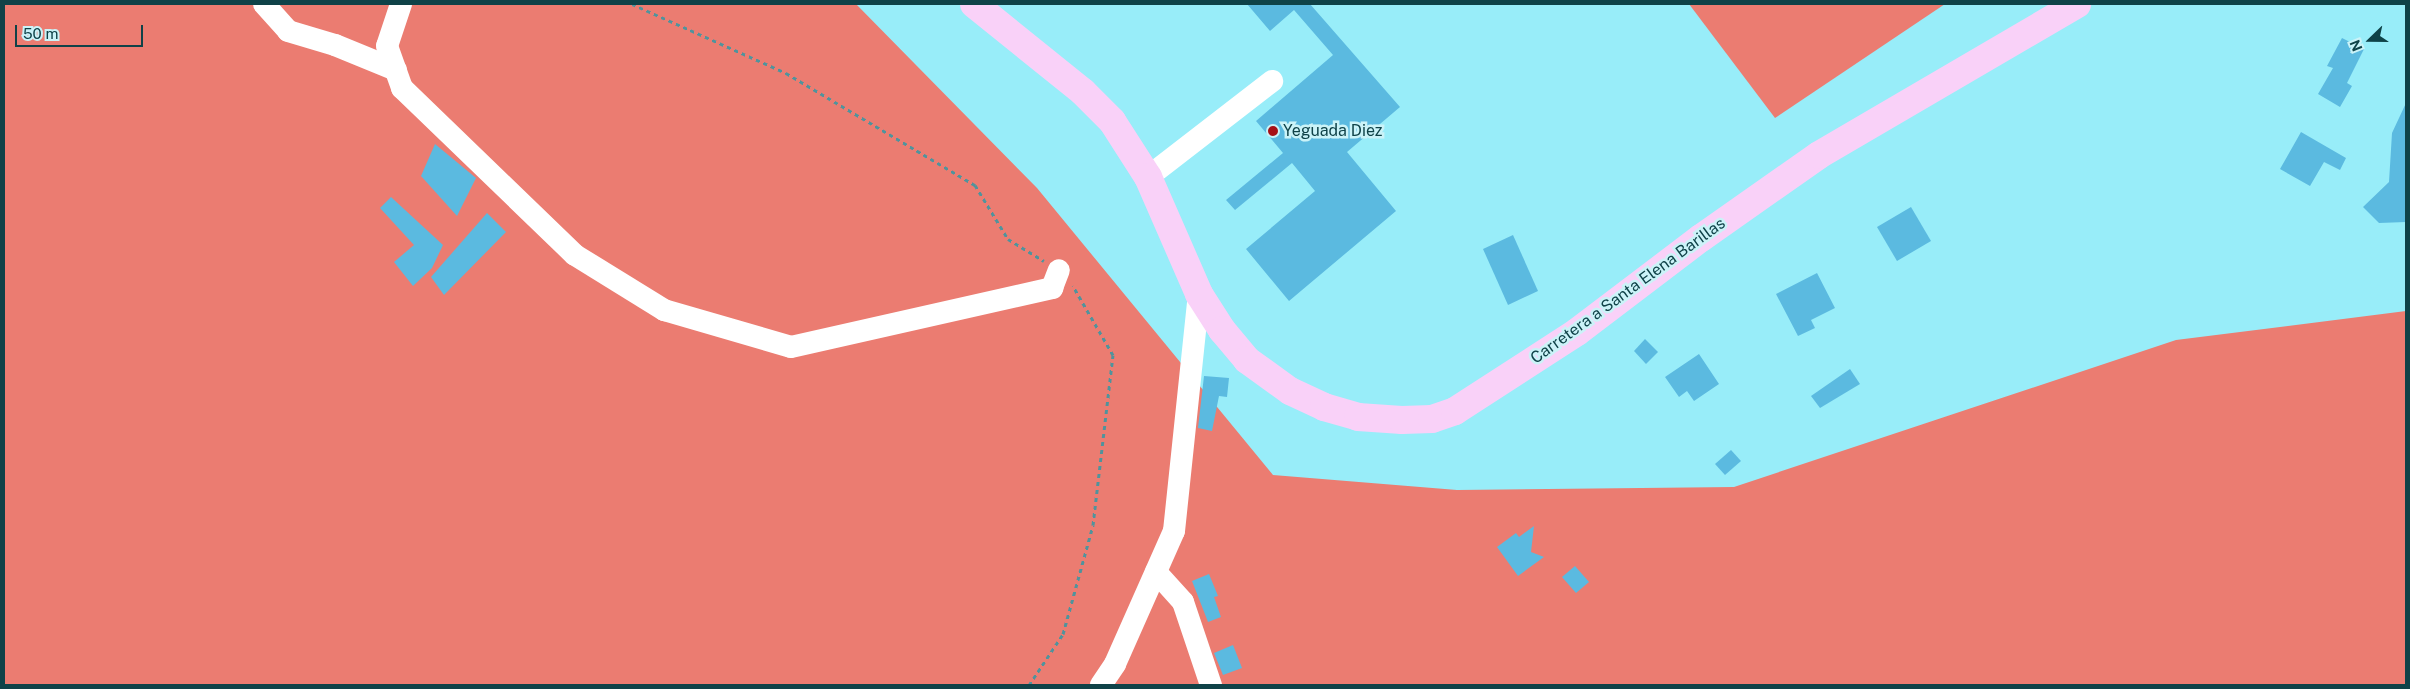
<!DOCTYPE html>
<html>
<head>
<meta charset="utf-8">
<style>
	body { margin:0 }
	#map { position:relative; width:2410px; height:689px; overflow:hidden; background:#98edf9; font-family:"Public Sans",sans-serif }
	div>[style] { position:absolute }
	.forest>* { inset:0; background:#eb7c71 }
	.building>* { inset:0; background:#5bbae0 }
	.path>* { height:3px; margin-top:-1.5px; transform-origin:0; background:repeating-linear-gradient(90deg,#50939c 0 4px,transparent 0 8px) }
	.minor>* { height:22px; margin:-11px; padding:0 11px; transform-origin:11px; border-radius:11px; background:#fff }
	.major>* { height:28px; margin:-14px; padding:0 14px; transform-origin:14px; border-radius:14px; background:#f9d1f8 }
	.dots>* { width:14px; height:14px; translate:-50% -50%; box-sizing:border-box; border:2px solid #cbf3f8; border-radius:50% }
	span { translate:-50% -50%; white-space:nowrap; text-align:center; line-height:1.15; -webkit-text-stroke:5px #cbf3f8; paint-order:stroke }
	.poi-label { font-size:16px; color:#0f4248 }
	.left { translate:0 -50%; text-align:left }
	.street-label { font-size:16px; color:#0f4248 }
	.frame { position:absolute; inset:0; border:5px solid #0f4248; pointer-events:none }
	.north { position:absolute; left:2345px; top:15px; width:50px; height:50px; -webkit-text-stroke:4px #cbf3f8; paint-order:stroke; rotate:248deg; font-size:14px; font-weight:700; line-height:20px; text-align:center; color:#0f4248 }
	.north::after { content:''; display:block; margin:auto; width:18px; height:22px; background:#0f4248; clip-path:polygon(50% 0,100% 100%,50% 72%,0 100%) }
	.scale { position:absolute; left:15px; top:25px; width:128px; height:22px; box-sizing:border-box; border:2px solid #0f4248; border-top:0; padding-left:6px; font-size:15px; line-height:18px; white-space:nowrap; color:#0f4248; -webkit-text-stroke:4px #cbf3f8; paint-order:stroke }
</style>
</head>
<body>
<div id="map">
	<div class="forest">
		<i style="clip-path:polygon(4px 4px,856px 4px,1037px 188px,1273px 475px,1457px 490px,1734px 487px,2176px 340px,2406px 311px,2406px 685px,4px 685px)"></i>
		<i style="clip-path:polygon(1689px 4px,1945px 4px,1775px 118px)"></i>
	</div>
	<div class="building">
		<i style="clip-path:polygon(1247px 4px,1310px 4px,1400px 107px,1347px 152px,1396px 211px,1289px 301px,1246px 249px,1315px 191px,1292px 163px,1235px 210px,1226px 200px,1283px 153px,1256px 121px,1333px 55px,1294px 10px,1270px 31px)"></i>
		<i style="clip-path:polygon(2342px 38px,2364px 49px,2347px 83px,2352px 86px,2340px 107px,2318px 94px,2333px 68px,2327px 66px)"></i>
		<i style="clip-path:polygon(2406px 103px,2406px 222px,2379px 223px,2363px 207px,2389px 182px,2392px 133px)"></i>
		<i style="clip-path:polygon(2301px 132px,2346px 158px,2340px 170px,2324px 162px,2310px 186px,2280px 169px)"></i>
		<i style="clip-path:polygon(435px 144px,476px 178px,457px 216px,421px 176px)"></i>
		<i style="clip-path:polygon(391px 197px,443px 245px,432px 268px,413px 286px,394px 262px,414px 245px,380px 208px)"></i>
		<i style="clip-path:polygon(1911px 207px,1931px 241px,1897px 261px,1877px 227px)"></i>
		<i style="clip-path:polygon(487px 213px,506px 232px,444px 295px,431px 277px)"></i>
		<i style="clip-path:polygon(1513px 235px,1538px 291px,1508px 305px,1483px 249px)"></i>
		<i style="clip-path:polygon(1817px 273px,1835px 308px,1811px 320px,1815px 328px,1798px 336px,1776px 294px)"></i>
		<i style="clip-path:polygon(1645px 339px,1658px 352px,1646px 364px,1634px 351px)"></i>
		<i style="clip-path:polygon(1699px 354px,1719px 384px,1694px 401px,1687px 391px,1679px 397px,1665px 377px)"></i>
		<i style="clip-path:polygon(1850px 369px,1860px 384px,1820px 408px,1811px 396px)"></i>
		<i style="clip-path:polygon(1204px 376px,1229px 378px,1227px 397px,1219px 396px,1212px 431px,1198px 428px)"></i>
		<i style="clip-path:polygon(1731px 450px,1741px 461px,1725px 475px,1715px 464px)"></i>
		<i style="clip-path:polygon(1534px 526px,1531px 552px,1544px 557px,1518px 576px,1497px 547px,1516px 533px,1519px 537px)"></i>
		<i style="clip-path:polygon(1575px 566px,1589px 582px,1576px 593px,1562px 577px)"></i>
		<i style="clip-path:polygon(1209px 574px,1218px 596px,1214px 597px,1221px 617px,1208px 622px,1192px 581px)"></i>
		<i style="clip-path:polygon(1233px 645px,1242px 668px,1223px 675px,1214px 653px)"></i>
	</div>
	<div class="path">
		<i style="left:632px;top:4px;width:169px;rotate:24.1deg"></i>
		<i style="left:786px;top:73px;width:220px;rotate:30.7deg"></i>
		<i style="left:975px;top:185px;width:63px;rotate:58.6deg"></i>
		<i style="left:1008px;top:239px;width:42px;rotate:31.4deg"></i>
		<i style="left:1029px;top:685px;width:61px;rotate:-56.3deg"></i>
		<i style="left:1063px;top:634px;width:113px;rotate:-74.6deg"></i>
		<i style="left:1093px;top:525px;width:171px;rotate:-83.3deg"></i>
		<i style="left:1113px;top:355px;width:80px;rotate:-120.1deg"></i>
	</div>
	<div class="minor">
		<i style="left:264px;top:4px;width:36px;rotate:48deg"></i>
		<i style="left:288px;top:31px;width:49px;rotate:16.6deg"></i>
		<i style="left:335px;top:45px;width:66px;rotate:22.3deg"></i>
		<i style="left:401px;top:4px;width:44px;rotate:108.4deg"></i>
		<i style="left:387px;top:46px;width:45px;rotate:70.3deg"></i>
		<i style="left:402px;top:88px;width:240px;rotate:44deg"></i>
		<i style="left:575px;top:255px;width:105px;rotate:31.7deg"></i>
		<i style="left:664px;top:310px;width:132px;rotate:16.2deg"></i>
		<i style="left:791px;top:347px;width:268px;rotate:-12.7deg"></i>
		<i style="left:1052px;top:288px;width:19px;rotate:-69deg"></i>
		<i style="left:1148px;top:177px;width:157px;rotate:-37.7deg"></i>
		<i style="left:1156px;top:572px;width:40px;rotate:48deg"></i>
		<i style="left:1183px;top:602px;width:88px;rotate:71.4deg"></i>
		<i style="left:1101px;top:685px;width:25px;rotate:-56deg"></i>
		<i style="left:1115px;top:664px;width:145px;rotate:-66.1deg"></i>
		<i style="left:1174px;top:531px;width:238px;rotate:-84deg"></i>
	</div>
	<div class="major">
		<i style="left:974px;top:4px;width:140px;rotate:38.9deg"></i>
		<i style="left:1083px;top:92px;width:41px;rotate:45deg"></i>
		<i style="left:1112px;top:121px;width:67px;rotate:57.3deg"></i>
		<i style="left:1148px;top:177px;width:128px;rotate:66.4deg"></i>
		<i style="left:1199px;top:294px;width:43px;rotate:57.4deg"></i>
		<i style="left:1222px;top:330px;width:39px;rotate:50deg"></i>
		<i style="left:1247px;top:360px;width:53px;rotate:35.8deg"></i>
		<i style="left:1290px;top:391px;width:38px;rotate:25deg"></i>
		<i style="left:1324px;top:407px;width:35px;rotate:16deg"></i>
		<i style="left:1358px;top:417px;width:44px;rotate:3.9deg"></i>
		<i style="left:1402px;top:420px;width:30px;rotate:-2deg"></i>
		<i style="left:1432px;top:419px;width:24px;rotate:-19deg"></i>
		<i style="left:1455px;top:411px;width:145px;rotate:-32.9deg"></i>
		<i style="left:1577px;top:332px;width:156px;rotate:-37.2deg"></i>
		<i style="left:1701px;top:238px;width:144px;rotate:-35.1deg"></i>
		<i style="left:1819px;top:155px;width:299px;rotate:-30.3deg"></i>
	</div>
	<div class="dots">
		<i style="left:1273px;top:131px;background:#a61016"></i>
	</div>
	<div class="poi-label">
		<span class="left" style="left:1283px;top:131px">Yeguada Diez</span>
	</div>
	<div class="street-label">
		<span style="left:1628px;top:291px;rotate:-36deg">Carretera a Santa Elena Barillas</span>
	</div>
	<div class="frame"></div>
	<div class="north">N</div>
	<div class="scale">50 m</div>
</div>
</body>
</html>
